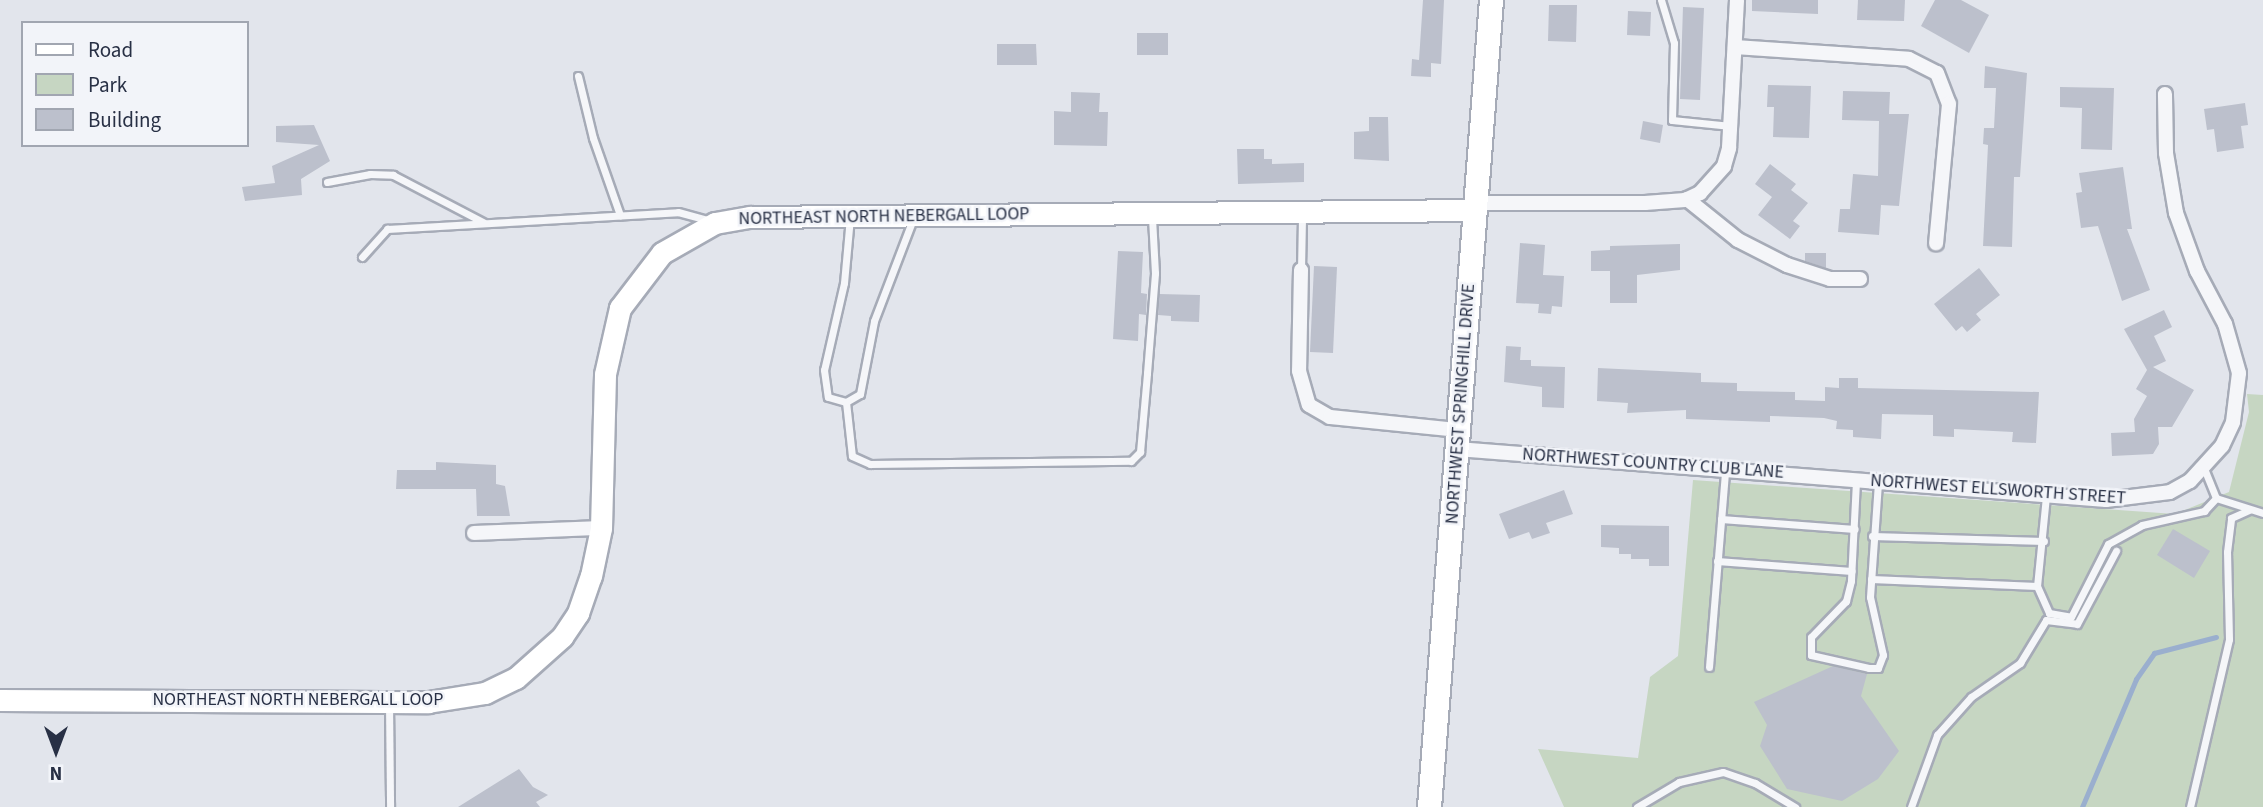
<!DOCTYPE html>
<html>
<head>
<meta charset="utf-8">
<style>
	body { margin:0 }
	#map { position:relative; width:2263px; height:807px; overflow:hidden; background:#e2e5ec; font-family:"Source Sans 3",sans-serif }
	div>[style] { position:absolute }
	.green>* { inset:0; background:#c6d6c2 }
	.stream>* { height:5px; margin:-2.5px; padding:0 2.5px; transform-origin:2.5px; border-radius:2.5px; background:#9aafce }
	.building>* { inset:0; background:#bcc0cc }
	.roads { filter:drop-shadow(2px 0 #a6abb7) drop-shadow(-2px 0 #a6abb7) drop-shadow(0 2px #a6abb7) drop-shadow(0 -2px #a6abb7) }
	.lane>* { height:7px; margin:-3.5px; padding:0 3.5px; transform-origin:3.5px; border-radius:3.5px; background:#f5f6f9 }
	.street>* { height:14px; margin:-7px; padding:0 7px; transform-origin:7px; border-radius:7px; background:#f5f6f9 }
	.secondary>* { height:21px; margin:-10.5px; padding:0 10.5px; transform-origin:10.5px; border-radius:10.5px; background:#fff }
	.primary>* { height:23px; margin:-11.5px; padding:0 11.5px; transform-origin:11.5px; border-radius:11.5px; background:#fff }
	span { translate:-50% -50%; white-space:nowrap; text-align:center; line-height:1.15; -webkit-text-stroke:5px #f2f4f9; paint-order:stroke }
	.street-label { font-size:18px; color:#283045 }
	.legend { position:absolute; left:21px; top:21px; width:228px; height:126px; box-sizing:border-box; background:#f2f4f9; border:2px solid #a1a6b1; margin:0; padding:9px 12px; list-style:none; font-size:21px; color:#283045 }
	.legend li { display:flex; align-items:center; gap:14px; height:35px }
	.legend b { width:35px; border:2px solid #a1a6b1 }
	.north { position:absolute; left:21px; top:716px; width:70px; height:70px; -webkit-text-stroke:5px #f2f4f9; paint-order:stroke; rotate:180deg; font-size:19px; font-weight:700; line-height:28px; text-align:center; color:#283045 }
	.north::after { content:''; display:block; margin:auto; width:24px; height:32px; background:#283045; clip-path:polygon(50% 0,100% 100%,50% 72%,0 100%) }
</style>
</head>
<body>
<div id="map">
	<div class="green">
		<i style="clip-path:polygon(2247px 394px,2263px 395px,2263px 807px,1564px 807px,1538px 749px,1638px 758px,1650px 677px,1678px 656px,1693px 480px,2175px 514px,2229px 492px,2249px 412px)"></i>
	</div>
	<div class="stream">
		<i style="left:2082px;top:807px;width:139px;rotate:-67.1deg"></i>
		<i style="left:2136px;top:679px;width:32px;rotate:-55deg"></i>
		<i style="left:2154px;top:653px;width:64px;rotate:-14.5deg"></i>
	</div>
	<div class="building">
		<i style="clip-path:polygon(1423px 0,1444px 0,1441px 64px,1431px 63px,1431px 77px,1411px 76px,1412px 59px,1419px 60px)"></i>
		<i style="clip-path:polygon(1752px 0,1818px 0,1818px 14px,1752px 11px)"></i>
		<i style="clip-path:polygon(1858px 0,1905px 0,1904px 21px,1857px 20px)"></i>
		<i style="clip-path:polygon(1935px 0,1961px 0,1989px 15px,1969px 53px,1921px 26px)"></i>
		<i style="clip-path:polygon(1549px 5px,1577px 5px,1576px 42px,1548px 41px)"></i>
		<i style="clip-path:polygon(1683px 7px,1704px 8px,1700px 100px,1680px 99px)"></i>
		<i style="clip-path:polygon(1628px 11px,1651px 12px,1650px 36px,1627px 35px)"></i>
		<i style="clip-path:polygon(1137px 33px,1168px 33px,1168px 55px,1137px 55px)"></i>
		<i style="clip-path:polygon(997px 44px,1036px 44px,1037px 65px,997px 65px)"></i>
		<i style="clip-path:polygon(1985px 66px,2027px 73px,2020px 177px,2014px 177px,2012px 247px,1983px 246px,1988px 145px,1983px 144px,1984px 128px,1994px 128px,1996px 88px,1984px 88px)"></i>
		<i style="clip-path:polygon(1768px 85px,1811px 86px,1809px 138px,1773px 137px,1774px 107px,1767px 107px)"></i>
		<i style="clip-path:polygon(2060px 87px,2114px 88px,2112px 150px,2081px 149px,2082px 108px,2060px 107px)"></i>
		<i style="clip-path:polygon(1843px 91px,1890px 92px,1889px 114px,1909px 114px,1899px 206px,1881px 205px,1879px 235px,1838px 232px,1840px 209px,1850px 209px,1853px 174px,1878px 176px,1879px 121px,1842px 120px)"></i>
		<i style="clip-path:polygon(1071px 92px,1100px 93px,1099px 112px,1108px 112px,1107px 146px,1054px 145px,1054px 111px,1071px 112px)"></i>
		<i style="clip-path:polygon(2245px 103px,2248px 125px,2241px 126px,2244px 148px,2217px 152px,2214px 129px,2207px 130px,2204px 109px)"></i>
		<i style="clip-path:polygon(1369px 117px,1388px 117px,1389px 161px,1354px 159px,1354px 132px,1369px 131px)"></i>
		<i style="clip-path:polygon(1643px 121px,1663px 125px,1660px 143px,1640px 139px)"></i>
		<i style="clip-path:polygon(314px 125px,330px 161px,301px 179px,302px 195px,245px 201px,242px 187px,275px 183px,272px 166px,319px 145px,276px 142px,276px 126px)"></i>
		<i style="clip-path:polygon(1237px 149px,1264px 149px,1264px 159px,1272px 159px,1272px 164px,1304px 163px,1304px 182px,1238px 184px)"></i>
		<i style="clip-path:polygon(1770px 164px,1796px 184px,1791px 190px,1808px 203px,1793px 221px,1800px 226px,1790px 239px,1758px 215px,1772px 197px,1755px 184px)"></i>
		<i style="clip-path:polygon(2123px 167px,2132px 229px,2127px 229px,2150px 290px,2122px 301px,2098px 226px,2081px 228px,2076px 193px,2082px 192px,2079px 173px)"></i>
		<i style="clip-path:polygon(1520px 243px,1545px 245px,1543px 275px,1564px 276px,1562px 307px,1552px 306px,1551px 314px,1538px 313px,1539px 304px,1516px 303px)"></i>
		<i style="clip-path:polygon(1680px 244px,1680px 270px,1637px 275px,1637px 303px,1610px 303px,1610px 271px,1591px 271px,1591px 251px,1610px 250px,1610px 246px)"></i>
		<i style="clip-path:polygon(1118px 251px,1143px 252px,1141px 293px,1147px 294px,1146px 315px,1139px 314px,1138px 341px,1113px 339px)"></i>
		<i style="clip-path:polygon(1805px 253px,1826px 253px,1826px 268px,1805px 261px)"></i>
		<i style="clip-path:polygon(1314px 266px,1337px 267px,1333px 353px,1310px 352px)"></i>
		<i style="clip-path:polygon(1979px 268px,2000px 295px,1976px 314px,1981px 320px,1967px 332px,1962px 326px,1956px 331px,1934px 304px)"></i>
		<i style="clip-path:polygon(1159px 294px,1200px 295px,1199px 322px,1171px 321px,1171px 316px,1158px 315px)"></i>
		<i style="clip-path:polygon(2164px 310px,2172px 327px,2154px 336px,2166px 361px,2153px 367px,2194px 390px,2172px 427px,2158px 427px,2159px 444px,2153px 454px,2112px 456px,2111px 433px,2135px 432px,2134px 419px,2147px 396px,2136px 389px,2147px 370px,2124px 329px)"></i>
		<i style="clip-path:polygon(1506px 346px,1521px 347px,1520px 360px,1531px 360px,1531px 366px,1565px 367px,1564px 408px,1542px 407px,1542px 387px,1504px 382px)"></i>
		<i style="clip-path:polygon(1598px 368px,1701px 373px,1701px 382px,1737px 383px,1737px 391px,1795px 392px,1795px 400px,1825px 401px,1825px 387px,1839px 388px,1839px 378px,1858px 378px,1858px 388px,2039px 392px,2036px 443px,2012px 442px,2013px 432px,1954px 429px,1954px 437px,1933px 436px,1933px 415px,1882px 414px,1881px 439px,1853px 437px,1853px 430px,1836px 429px,1837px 421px,1824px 418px,1770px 416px,1770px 422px,1686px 419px,1686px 410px,1627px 413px,1628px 403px,1597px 401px)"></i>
		<i style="clip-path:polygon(436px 462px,496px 465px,496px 484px,505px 486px,510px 516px,477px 516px,476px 489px,396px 489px,397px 470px,436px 470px)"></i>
		<i style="clip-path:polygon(1564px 490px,1573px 514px,1546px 523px,1550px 533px,1532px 539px,1529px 532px,1509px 539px,1499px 514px)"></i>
		<i style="clip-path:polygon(1601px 525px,1669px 526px,1669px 566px,1649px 566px,1649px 559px,1631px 559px,1631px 554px,1619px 554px,1619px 548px,1601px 547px)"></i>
		<i style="clip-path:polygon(2173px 529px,2210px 551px,2194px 578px,2157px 555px)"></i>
		<i style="clip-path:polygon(1833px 666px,1867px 674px,1861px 696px,1899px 751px,1878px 779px,1842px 801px,1787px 789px,1760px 746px,1767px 725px,1754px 702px)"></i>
		<i style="clip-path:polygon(519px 769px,533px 787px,548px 795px,536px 802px,540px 807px,458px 807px)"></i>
	</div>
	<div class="roads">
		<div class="lane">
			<i style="left:1661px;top:0;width:45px;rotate:73.2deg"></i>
			<i style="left:1674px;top:43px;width:77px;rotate:91.5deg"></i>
			<i style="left:1672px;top:120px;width:59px;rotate:5.8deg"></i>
			<i style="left:578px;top:76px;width:64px;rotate:76.4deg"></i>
			<i style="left:593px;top:138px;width:82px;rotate:70.7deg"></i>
			<i style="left:327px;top:182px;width:44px;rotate:-10.5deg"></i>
			<i style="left:370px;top:174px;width:23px;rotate:2deg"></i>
			<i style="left:393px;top:175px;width:102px;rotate:27.6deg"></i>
			<i style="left:850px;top:217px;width:66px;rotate:95.2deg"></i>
			<i style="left:844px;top:283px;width:89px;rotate:102.9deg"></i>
			<i style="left:824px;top:370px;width:27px;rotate:82deg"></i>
			<i style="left:828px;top:397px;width:19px;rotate:16deg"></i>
			<i style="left:846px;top:402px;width:16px;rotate:-30deg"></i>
			<i style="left:860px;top:394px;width:74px;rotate:-79.1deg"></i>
			<i style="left:874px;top:321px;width:109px;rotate:-69.1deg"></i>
			<i style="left:362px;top:257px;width:38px;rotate:-48deg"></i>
			<i style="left:387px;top:229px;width:291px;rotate:-3.3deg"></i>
			<i style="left:678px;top:212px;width:31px;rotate:15deg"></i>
			<i style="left:1301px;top:270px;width:54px;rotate:-88.9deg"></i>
			<i style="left:846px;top:402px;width:54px;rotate:83.7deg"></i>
			<i style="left:852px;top:456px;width:20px;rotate:24deg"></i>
			<i style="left:870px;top:464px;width:261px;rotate:-0.7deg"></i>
			<i style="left:1131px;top:461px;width:13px;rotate:-45deg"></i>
			<i style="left:1140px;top:452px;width:79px;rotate:-84.9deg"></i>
			<i style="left:1147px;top:373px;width:100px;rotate:-85.4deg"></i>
			<i style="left:1155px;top:273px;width:56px;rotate:-93.1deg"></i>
			<i style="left:1856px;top:481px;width:100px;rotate:92.9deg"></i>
			<i style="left:1851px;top:581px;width:21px;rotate:104deg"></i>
			<i style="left:1846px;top:601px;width:50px;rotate:134.2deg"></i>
			<i style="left:1811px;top:637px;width:18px;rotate:90deg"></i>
			<i style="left:1811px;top:655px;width:59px;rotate:12.6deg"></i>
			<i style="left:1869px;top:668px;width:9px"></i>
			<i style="left:1878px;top:668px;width:14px;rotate:-69deg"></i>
			<i style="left:1883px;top:655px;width:59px;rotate:-102.6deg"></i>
			<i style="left:1870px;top:597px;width:115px;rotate:-86deg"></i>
			<i style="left:2046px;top:496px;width:90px;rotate:95.7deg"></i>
			<i style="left:2037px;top:586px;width:30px;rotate:66deg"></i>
			<i style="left:2049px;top:613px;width:22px;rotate:10deg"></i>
			<i style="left:2071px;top:617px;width:82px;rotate:-63.1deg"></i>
			<i style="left:2108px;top:544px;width:39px;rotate:-29deg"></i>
			<i style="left:2142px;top:525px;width:64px;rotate:-12.7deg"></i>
			<i style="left:2204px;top:511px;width:18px;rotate:-47deg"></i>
			<i style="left:2216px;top:498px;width:32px;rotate:-112deg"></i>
			<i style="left:2216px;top:498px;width:49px;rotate:17.7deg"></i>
			<i style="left:1721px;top:519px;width:134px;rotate:4.3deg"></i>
			<i style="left:1872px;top:536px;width:172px;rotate:1.7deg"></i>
			<i style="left:1717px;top:561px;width:135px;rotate:4.2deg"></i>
			<i style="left:1871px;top:579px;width:166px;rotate:2.4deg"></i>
			<i style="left:1709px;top:667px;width:197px;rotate:-85.3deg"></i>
			<i style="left:389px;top:703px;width:104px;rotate:89.4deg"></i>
			<i style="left:1637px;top:807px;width:49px;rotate:-30.8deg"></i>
			<i style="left:1679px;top:782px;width:45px;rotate:-12.8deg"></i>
			<i style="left:1723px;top:772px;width:34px;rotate:19deg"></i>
			<i style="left:1755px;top:783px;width:47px;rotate:31deg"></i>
			<i style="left:1911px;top:807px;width:77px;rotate:-70.1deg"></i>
			<i style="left:1937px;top:735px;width:51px;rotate:-48.2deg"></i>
			<i style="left:1971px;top:697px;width:60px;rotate:-34.8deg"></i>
			<i style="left:2020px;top:663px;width:50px;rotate:-58.8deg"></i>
			<i style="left:2046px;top:620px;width:31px;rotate:7deg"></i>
			<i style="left:2077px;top:624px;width:83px;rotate:-61.9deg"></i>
			<i style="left:2190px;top:807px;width:172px;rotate:-76.9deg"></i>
			<i style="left:2229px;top:639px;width:87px;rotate:-91.3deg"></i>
			<i style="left:2227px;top:552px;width:34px;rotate:-83deg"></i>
			<i style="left:2231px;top:518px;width:20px;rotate:-24deg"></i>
		</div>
		<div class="street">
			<i style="left:1735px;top:47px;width:174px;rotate:3.9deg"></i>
			<i style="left:1909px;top:59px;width:31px;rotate:27deg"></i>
			<i style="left:1937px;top:73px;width:33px;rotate:69deg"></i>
			<i style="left:1949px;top:104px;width:140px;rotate:95.3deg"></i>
			<i style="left:1687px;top:199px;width:65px;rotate:38.8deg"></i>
			<i style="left:1738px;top:240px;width:55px;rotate:27deg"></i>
			<i style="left:1787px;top:265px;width:45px;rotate:18deg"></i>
			<i style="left:1830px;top:279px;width:30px"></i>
			<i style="left:1476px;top:203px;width:169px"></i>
			<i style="left:1645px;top:203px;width:40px;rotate:-4.3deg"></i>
			<i style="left:1685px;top:200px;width:17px;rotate:-25deg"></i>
			<i style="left:1700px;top:193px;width:36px;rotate:-48deg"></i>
			<i style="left:1724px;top:166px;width:19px;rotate:-74deg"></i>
			<i style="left:1729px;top:148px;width:148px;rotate:-86.9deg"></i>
			<i style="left:1301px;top:270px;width:101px;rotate:91.1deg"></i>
			<i style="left:1299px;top:371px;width:35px;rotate:74deg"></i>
			<i style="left:1309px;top:405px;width:24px;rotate:30deg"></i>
			<i style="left:1330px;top:417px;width:130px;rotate:5.8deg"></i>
			<i style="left:1457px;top:449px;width:651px;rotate:4.49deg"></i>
			<i style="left:2106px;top:500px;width:64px;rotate:-7.1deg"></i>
			<i style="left:2170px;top:492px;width:23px;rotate:-29deg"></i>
			<i style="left:2190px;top:481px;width:47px;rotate:-47.6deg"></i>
			<i style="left:2222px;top:446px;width:26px;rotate:-65deg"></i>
			<i style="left:2233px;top:422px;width:49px;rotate:-83deg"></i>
			<i style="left:2239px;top:373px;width:51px;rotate:-105.9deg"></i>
			<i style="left:2225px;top:324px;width:60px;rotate:-117.8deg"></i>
			<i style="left:2197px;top:271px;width:62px;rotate:-109.9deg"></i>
			<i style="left:2176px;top:213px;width:61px;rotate:-99.5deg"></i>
			<i style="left:2166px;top:153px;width:59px;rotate:-91deg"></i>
			<i style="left:474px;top:533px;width:127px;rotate:-2.3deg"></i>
		</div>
		<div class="secondary">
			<i style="left:0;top:700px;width:428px;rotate:0.3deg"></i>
			<i style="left:428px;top:702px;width:58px;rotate:-9deg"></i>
			<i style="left:485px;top:693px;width:34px;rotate:-26deg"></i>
			<i style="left:516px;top:678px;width:62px;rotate:-41.7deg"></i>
			<i style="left:562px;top:637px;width:29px;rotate:-56deg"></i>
			<i style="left:578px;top:613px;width:39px;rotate:-71deg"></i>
			<i style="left:591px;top:576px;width:49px;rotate:-78.2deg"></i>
			<i style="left:601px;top:528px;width:154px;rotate:-88.5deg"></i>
			<i style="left:605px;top:374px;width:68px;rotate:-77.2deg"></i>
			<i style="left:620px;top:308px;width:69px;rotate:-52.6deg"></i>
			<i style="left:662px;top:253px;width:61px;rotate:-29.5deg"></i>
			<i style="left:715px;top:223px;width:36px;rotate:-10deg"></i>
			<i style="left:750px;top:217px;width:725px;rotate:-0.55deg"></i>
		</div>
		<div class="primary">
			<i style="left:1429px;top:807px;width:809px;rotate:-85.61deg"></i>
		</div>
	</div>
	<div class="street-label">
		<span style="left:884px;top:217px;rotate:-1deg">NORTHEAST NORTH NEBERGALL LOOP</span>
		<span style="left:1461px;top:404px;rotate:-86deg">NORTHWEST SPRINGHILL DRIVE</span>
		<span style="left:1653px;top:464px;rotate:4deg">NORTHWEST COUNTRY CLUB LANE</span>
		<span style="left:1998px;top:490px;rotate:4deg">NORTHWEST ELLSWORTH STREET</span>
		<span style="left:298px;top:700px">NORTHEAST NORTH NEBERGALL LOOP</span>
	</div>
	<ul class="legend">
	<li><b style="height:9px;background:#fff"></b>Road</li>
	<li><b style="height:19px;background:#c6d6c2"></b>Park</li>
	<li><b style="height:19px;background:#bcc0cc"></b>Building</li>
	</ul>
	<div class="north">N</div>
</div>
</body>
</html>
